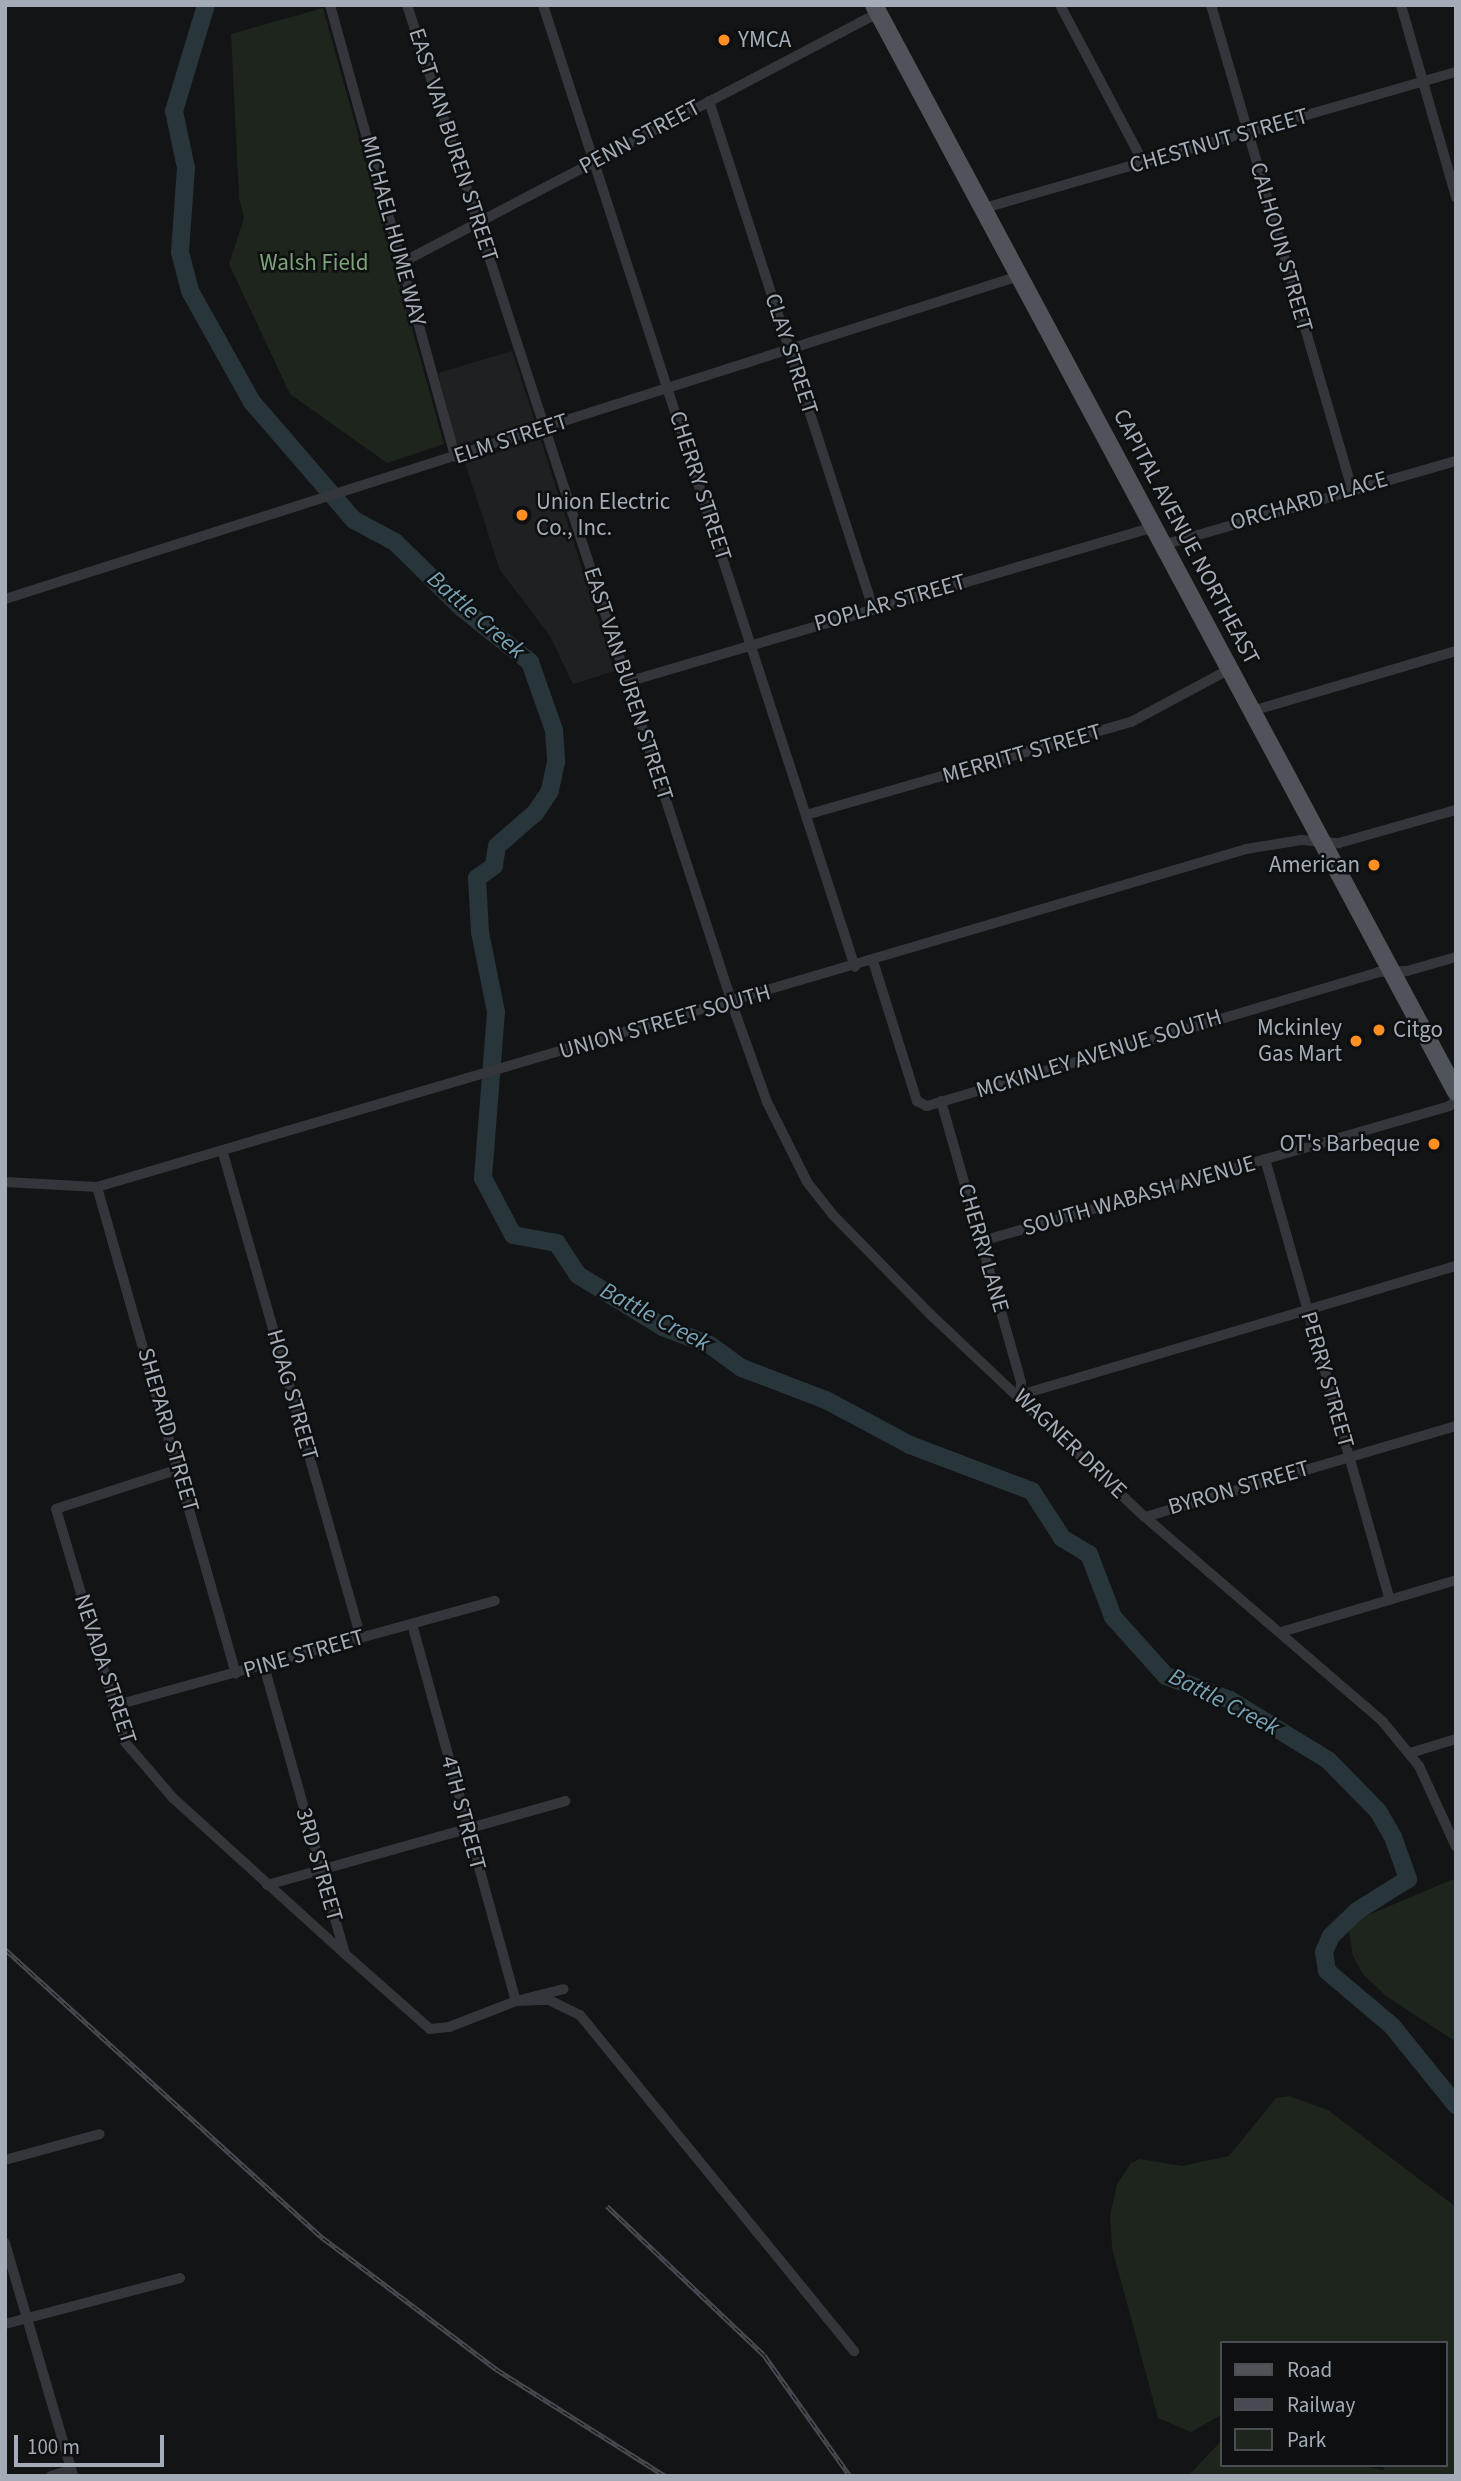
<!DOCTYPE html>
<html>
<head>
<meta charset="utf-8">
<style>
	body { margin:0 }
	#map { position:relative; width:1461px; height:2481px; overflow:hidden; background:#131415; font-family:"Source Sans 3",sans-serif }
	div>[style] { position:absolute }
	.built>* { inset:0; background:#1f2022 }
	.green>* { inset:0; background:#1d251d }
	.river>* { height:18px; margin:-9px; padding:0 9px; transform-origin:9px; border-radius:9px; background:#28353a }
	.minor>* { height:10px; margin:-5px; padding:0 5px; transform-origin:5px; border-radius:5px; background:#34363b }
	.primary>* { height:18px; margin:-9px; padding:0 9px; transform-origin:9px; border-radius:9px; background:#50545a }
	.rail>* { height:5px; margin-top:-2.5px; transform-origin:0; background:repeating-linear-gradient(90deg,#0e0f10 0 8px,#474a50 0 16px); box-sizing:border-box; border-block:2px solid #474a50 }
	.dots>* { width:19px; height:19px; translate:-50% -50%; box-sizing:border-box; border:4px solid #0e0f10; border-radius:50% }
	span { translate:-50% -50%; white-space:nowrap; text-align:center; line-height:1.15; -webkit-text-stroke:5px #0e0f10; paint-order:stroke }
	.poi-label { font-size:23px; color:#a4adb7 }
	.left { translate:0 -50%; text-align:left }
	.right { translate:-100% -50%; text-align:right }
	.street-label { font-size:23px; color:#a4adb7 }
	.park-label { font-size:23px; color:#7da479 }
	.water-label { font-size:24px; color:#77a3b5; font-style:italic }
	.frame { position:absolute; inset:0; border:7px solid #a4adb7; pointer-events:none }
	.legend { position:absolute; left:1220px; top:2341px; width:228px; height:126px; box-sizing:border-box; background:#0e0f10; border:2px solid #4a4e53; margin:0; padding:9px 12px; list-style:none; font-size:21px; color:#a4adb7 }
	.legend li { display:flex; align-items:center; gap:14px; height:35px }
	.legend b { width:35px; border:2px solid #4a4e53 }
	.scale { position:absolute; left:14px; top:2435px; width:150px; height:32px; box-sizing:border-box; border:4px solid #a4adb7; border-top:0; padding-left:9px; font-size:21px; line-height:24px; white-space:nowrap; color:#a4adb7; -webkit-text-stroke:5px #0e0f10; paint-order:stroke }
</style>
</head>
<body>
<div id="map">
	<div class="built">
		<i style="clip-path:polygon(512px 351px,535px 422px,457px 447px,438px 373px)"></i>
		<i style="clip-path:polygon(540px 438px,615px 671px,573px 684px,550px 636px,500px 570px,465px 463px)"></i>
	</div>
	<div class="green">
		<i style="clip-path:polygon(323px 8px,444px 444px,387px 463px,290px 394px,229px 264px,244px 218px,239px 198px,231px 34px)"></i>
		<i style="clip-path:polygon(1456px 1878px,1456px 2042px,1386px 1996px,1363px 1974px,1353px 1956px,1349px 1932px,1354px 1921px)"></i>
		<i style="clip-path:polygon(1289px 2096px,1328px 2110px,1456px 2207px,1456px 2476px,1188px 2476px,1221px 2441px,1221px 2465px,1359px 2465px,1383px 2470px,1385px 2465px,1445px 2465px,1445px 2343px,1221px 2343px,1221px 2415px,1191px 2432px,1158px 2418px,1112px 2248px,1110px 2216px,1117px 2184px,1131px 2163px,1140px 2159px,1182px 2166px,1229px 2156px,1276px 2098px)"></i>
	</div>
	<div class="river">
		<i style="left:206px;top:5px;width:111px;rotate:106.8deg"></i>
		<i style="left:174px;top:111px;width:58px;rotate:78.1deg"></i>
		<i style="left:186px;top:168px;width:84px;rotate:94.1deg"></i>
		<i style="left:180px;top:252px;width:40px;rotate:75.6deg"></i>
		<i style="left:190px;top:291px;width:127px;rotate:60.8deg"></i>
		<i style="left:252px;top:402px;width:156px;rotate:49.2deg"></i>
		<i style="left:354px;top:520px;width:47px;rotate:28.2deg"></i>
		<i style="left:395px;top:542px;width:94px;rotate:44.6deg"></i>
		<i style="left:462px;top:608px;width:87px;rotate:38.5deg"></i>
		<i style="left:530px;top:662px;width:72px;rotate:70.6deg"></i>
		<i style="left:554px;top:730px;width:32px;rotate:86deg"></i>
		<i style="left:556px;top:762px;width:30px;rotate:102deg"></i>
		<i style="left:550px;top:791px;width:27px;rotate:124deg"></i>
		<i style="left:535px;top:813px;width:50px;rotate:139deg"></i>
		<i style="left:497px;top:846px;width:20px;rotate:99deg"></i>
		<i style="left:494px;top:866px;width:21px;rotate:145deg"></i>
		<i style="left:477px;top:878px;width:54px;rotate:86.8deg"></i>
		<i style="left:480px;top:932px;width:82px;rotate:78.7deg"></i>
		<i style="left:496px;top:1012px;width:167px;rotate:94.5deg"></i>
		<i style="left:483px;top:1178px;width:64px;rotate:62.2deg"></i>
		<i style="left:513px;top:1235px;width:45px;rotate:10.3deg"></i>
		<i style="left:557px;top:1243px;width:38px;rotate:57deg"></i>
		<i style="left:578px;top:1275px;width:100px;rotate:31.5deg"></i>
		<i style="left:663px;top:1327px;width:50px;rotate:21deg"></i>
		<i style="left:710px;top:1345px;width:39px;rotate:36deg"></i>
		<i style="left:742px;top:1368px;width:90px;rotate:20.9deg"></i>
		<i style="left:826px;top:1400px;width:95px;rotate:28.2deg"></i>
		<i style="left:910px;top:1445px;width:130px;rotate:20.7deg"></i>
		<i style="left:1032px;top:1491px;width:56px;rotate:57.4deg"></i>
		<i style="left:1062px;top:1538px;width:31px;rotate:31deg"></i>
		<i style="left:1089px;top:1554px;width:67px;rotate:69.1deg"></i>
		<i style="left:1113px;top:1617px;width:79px;rotate:48.1deg"></i>
		<i style="left:1166px;top:1676px;width:68px;rotate:20.6deg"></i>
		<i style="left:1230px;top:1700px;width:115px;rotate:31.5deg"></i>
		<i style="left:1328px;top:1760px;width:71px;rotate:45.6deg"></i>
		<i style="left:1378px;top:1811px;width:30px;rotate:60deg"></i>
		<i style="left:1393px;top:1837px;width:45px;rotate:70.3deg"></i>
		<i style="left:1408px;top:1879px;width:60px;rotate:147.9deg"></i>
		<i style="left:1357px;top:1911px;width:36px;rotate:136deg"></i>
		<i style="left:1331px;top:1936px;width:17px;rotate:114deg"></i>
		<i style="left:1324px;top:1952px;width:19px;rotate:81deg"></i>
		<i style="left:1327px;top:1971px;width:85px;rotate:40.2deg"></i>
		<i style="left:1392px;top:2026px;width:102px;rotate:51deg"></i>
	</div>
	<div class="minor">
		<i style="left:330px;top:5px;width:469px;rotate:74.5deg"></i>
		<i style="left:407px;top:5px;width:1062px;rotate:71.96deg"></i>
		<i style="left:736px;top:1015px;width:92px;rotate:70.4deg"></i>
		<i style="left:767px;top:1102px;width:89px;rotate:63.4deg"></i>
		<i style="left:807px;top:1182px;width:42px;rotate:51.8deg"></i>
		<i style="left:833px;top:1215px;width:139px;rotate:45.6deg"></i>
		<i style="left:930px;top:1314px;width:296px;rotate:43.4deg"></i>
		<i style="left:1145px;top:1517px;width:314px;rotate:40.7deg"></i>
		<i style="left:1383px;top:1722px;width:57px;rotate:50.7deg"></i>
		<i style="left:1419px;top:1766px;width:89px;rotate:65.4deg"></i>
		<i style="left:543px;top:5px;width:1011px;rotate:72.03deg"></i>
		<i style="left:1060px;top:5px;width:178px;rotate:62.1deg"></i>
		<i style="left:1211px;top:5px;width:504px;rotate:73.76deg"></i>
		<i style="left:1401px;top:5px;width:200px;rotate:74deg"></i>
		<i style="left:709px;top:101px;width:533px;rotate:72.08deg"></i>
		<i style="left:981px;top:209px;width:494px;rotate:-16.1deg"></i>
		<i style="left:403px;top:262px;width:536px;rotate:-27.66deg"></i>
		<i style="left:1163px;top:545px;width:305px;rotate:-16deg"></i>
		<i style="left:5px;top:599px;width:1061px;rotate:-17.67deg"></i>
		<i style="left:627px;top:682px;width:549px;rotate:-16.39deg"></i>
		<i style="left:1252px;top:711px;width:213px;rotate:-16.4deg"></i>
		<i style="left:806px;top:815px;width:338px;rotate:-16deg"></i>
		<i style="left:1131px;top:722px;width:112px;rotate:-28.2deg"></i>
		<i style="left:873px;top:961px;width:147px;rotate:72.6deg"></i>
		<i style="left:917px;top:1101px;width:11px;rotate:27deg"></i>
		<i style="left:927px;top:1106px;width:470px;rotate:-16.5deg"></i>
		<i style="left:1378px;top:972px;width:29px;rotate:-2deg"></i>
		<i style="left:1407px;top:971px;width:51px;rotate:-15.9deg"></i>
		<i style="left:941px;top:1101px;width:292px;rotate:74.1deg"></i>
		<i style="left:1021px;top:1382px;width:13px;rotate:94deg"></i>
		<i style="left:223px;top:1153px;width:504px;rotate:74.12deg"></i>
		<i style="left:1265px;top:1159px;width:458px;rotate:74.2deg"></i>
		<i style="left:5px;top:1182px;width:92px;rotate:3.1deg"></i>
		<i style="left:97px;top:1187px;width:1198px;rotate:-16.39deg"></i>
		<i style="left:1246px;top:849px;width:56px;rotate:-9.3deg"></i>
		<i style="left:1301px;top:840px;width:38px;rotate:5deg"></i>
		<i style="left:1339px;top:843px;width:122px;rotate:-15.8deg"></i>
		<i style="left:97px;top:1187px;width:506px;rotate:74.07deg"></i>
		<i style="left:982px;top:1241px;width:486px;rotate:-16.1deg"></i>
		<i style="left:1449px;top:1106px;width:9px;rotate:-36deg"></i>
		<i style="left:1020px;top:1395px;width:455px;rotate:-16.5deg"></i>
		<i style="left:179px;top:1469px;width:129px;rotate:162deg"></i>
		<i style="left:56px;top:1509px;width:243px;rotate:73.5deg"></i>
		<i style="left:125px;top:1742px;width:74px;rotate:49.4deg"></i>
		<i style="left:173px;top:1798px;width:232px;rotate:42.2deg"></i>
		<i style="left:1145px;top:1517px;width:324px;rotate:-16.3deg"></i>
		<i style="left:412px;top:1624px;width:391px;rotate:74.6deg"></i>
		<i style="left:516px;top:2001px;width:33px;rotate:-2deg"></i>
		<i style="left:549px;top:2000px;width:34px;rotate:26deg"></i>
		<i style="left:580px;top:2015px;width:434px;rotate:50.8deg"></i>
		<i style="left:1281px;top:1632px;width:183px;rotate:-16.5deg"></i>
		<i style="left:264px;top:1666px;width:299px;rotate:74.3deg"></i>
		<i style="left:345px;top:1954px;width:113px;rotate:41.4deg"></i>
		<i style="left:430px;top:2029px;width:19px;rotate:-6deg"></i>
		<i style="left:449px;top:2027px;width:72px;rotate:-21.2deg"></i>
		<i style="left:516px;top:2001px;width:49px;rotate:-14deg"></i>
		<i style="left:113px;top:1706px;width:396px;rotate:-15.4deg"></i>
		<i style="left:1410px;top:1753px;width:48px;rotate:-16.9deg"></i>
		<i style="left:267px;top:1885px;width:310px;rotate:-15.7deg"></i>
		<i style="left:5px;top:2160px;width:98px;rotate:-15.3deg"></i>
		<i style="left:5px;top:2243px;width:243px;rotate:73.7deg"></i>
		<i style="left:5px;top:2324px;width:181px;rotate:-14.7deg"></i>
		<i style="left:51px;top:2476px;width:21px;rotate:-17deg"></i>
	</div>
	<div class="primary">
		<i style="left:874px;top:5px;width:1233px;rotate:61.83deg"></i>
	</div>
	<div class="rail">
		<i style="left:5px;top:1949px;width:430px;rotate:42.3deg"></i>
		<i style="left:323px;top:2238px;width:217px;rotate:37.1deg"></i>
		<i style="left:496px;top:2369px;width:200px;rotate:32.3deg"></i>
		<i style="left:607px;top:2206px;width:216px;rotate:43.5deg"></i>
		<i style="left:764px;top:2355px;width:148px;rotate:54.6deg"></i>
	</div>
	<div class="dots">
		<i style="left:724px;top:40px;background:#ff8f21"></i>
		<i style="left:522px;top:515px;background:#ff8f21"></i>
		<i style="left:1374px;top:865px;background:#ff8f21"></i>
		<i style="left:1379px;top:1030px;background:#ff8f21"></i>
		<i style="left:1356px;top:1041px;background:#ff8f21"></i>
		<i style="left:1434px;top:1144px;background:#ff8f21"></i>
	</div>
	<div class="poi-label">
		<span class="left" style="left:738px;top:40px">YMCA</span>
		<span class="left" style="left:536px;top:515px">Union Electric<br>Co., Inc.</span>
		<span class="right" style="left:1360px;top:865px">American</span>
		<span class="right" style="left:1342px;top:1041px">Mckinley<br>Gas Mart</span>
		<span class="left" style="left:1393px;top:1030px">Citgo</span>
		<span class="right" style="left:1420px;top:1144px">OT's Barbeque</span>
	</div>
	<div class="street-label">
		<span style="left:640px;top:137px;rotate:-28deg">PENN STREET</span>
		<span style="left:1219px;top:141px;rotate:-16deg">CHESTNUT STREET</span>
		<span style="left:453px;top:145px;rotate:72deg">EAST VAN BUREN STREET</span>
		<span style="left:393px;top:231px;rotate:75deg">MICHAEL HUME WAY</span>
		<span style="left:1281px;top:247px;rotate:74deg">CALHOUN STREET</span>
		<span style="left:791px;top:354px;rotate:72deg">CLAY STREET</span>
		<span style="left:511px;top:439px;rotate:-18deg">ELM STREET</span>
		<span style="left:700px;top:486px;rotate:72deg">CHERRY STREET</span>
		<span style="left:1309px;top:501px;rotate:-16deg">ORCHARD PLACE</span>
		<span style="left:1186px;top:537px;rotate:62deg">CAPITAL AVENUE NORTHEAST</span>
		<span style="left:890px;top:603px;rotate:-16deg">POPLAR STREET</span>
		<span style="left:628px;top:684px;rotate:72deg">EAST VAN BUREN STREET</span>
		<span style="left:1022px;top:754px;rotate:-16deg">MERRITT STREET</span>
		<span style="left:665px;top:1022px;rotate:-16deg">UNION STREET SOUTH</span>
		<span style="left:1099px;top:1054px;rotate:-17deg">MCKINLEY AVENUE SOUTH</span>
		<span style="left:1139px;top:1196px;rotate:-16deg">SOUTH WABASH AVENUE</span>
		<span style="left:983px;top:1248px;rotate:74deg">CHERRY LANE</span>
		<span style="left:1327px;top:1380px;rotate:74deg">PERRY STREET</span>
		<span style="left:292px;top:1395px;rotate:74deg">HOAG STREET</span>
		<span style="left:168px;top:1430px;rotate:74deg">SHEPARD STREET</span>
		<span style="left:1070px;top:1444px;rotate:44deg">WAGNER DRIVE</span>
		<span style="left:1239px;top:1488px;rotate:-16deg">BYRON STREET</span>
		<span style="left:304px;top:1654px;rotate:-16deg">PINE STREET</span>
		<span style="left:105px;top:1669px;rotate:72deg">NEVADA STREET</span>
		<span style="left:463px;top:1813px;rotate:75deg">4TH STREET</span>
		<span style="left:319px;top:1865px;rotate:74deg">3RD STREET</span>
	</div>
	<div class="park-label">
		<span style="left:314px;top:263px">Walsh Field</span>
	</div>
	<div class="water-label">
		<span style="left:476px;top:615px;rotate:41deg">Battle Creek</span>
		<span style="left:655px;top:1317px;rotate:28deg">Battle Creek</span>
		<span style="left:1224px;top:1702px;rotate:27deg">Battle Creek</span>
	</div>
	<div class="frame"></div>
	<ul class="legend">
	<li><b style="height:9px;background:#50545a"></b>Road</li>
	<li><b style="height:9px;background:#474a50"></b>Railway</li>
	<li><b style="height:19px;background:#1d251d"></b>Park</li>
	</ul>
	<div class="scale">100 m</div>
</div>
</body>
</html>
